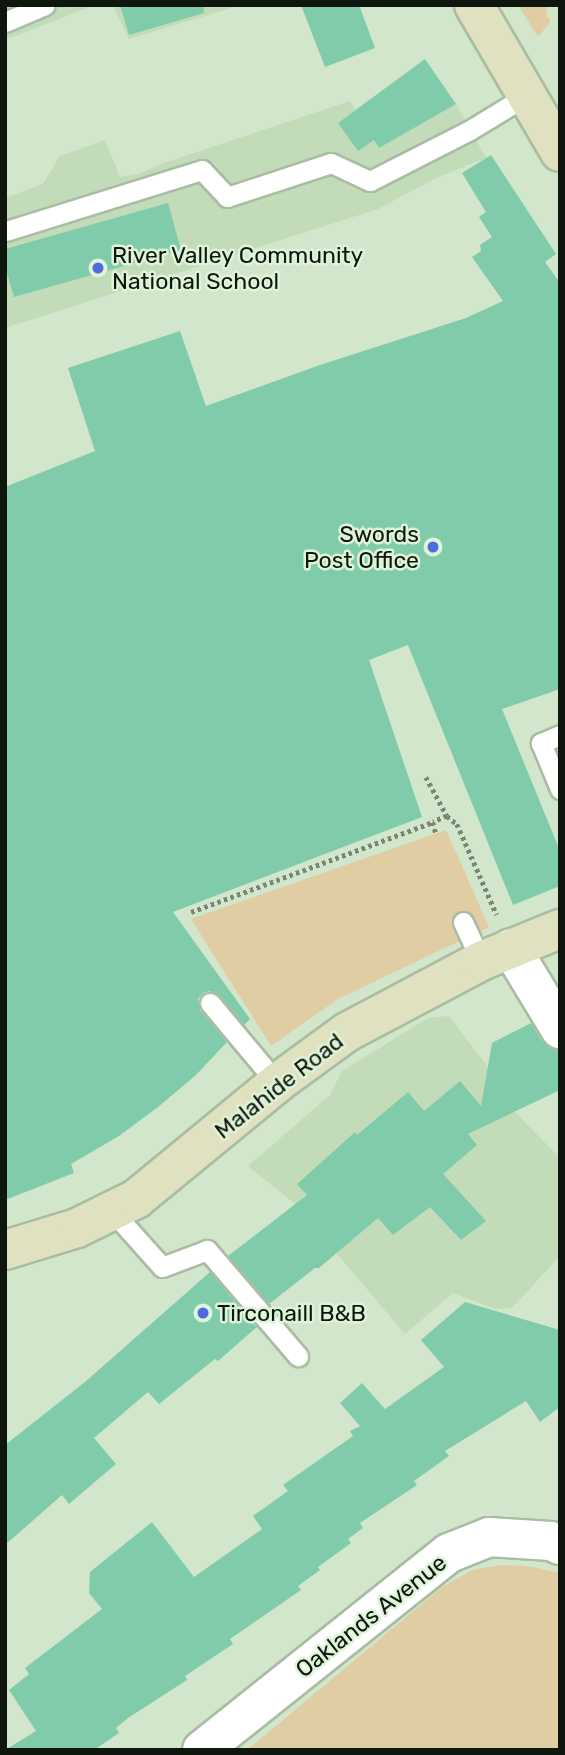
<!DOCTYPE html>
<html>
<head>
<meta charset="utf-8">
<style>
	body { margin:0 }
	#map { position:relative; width:565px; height:1755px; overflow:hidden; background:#d1e6cb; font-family:Rubik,sans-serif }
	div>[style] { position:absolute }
	.built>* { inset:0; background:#c2dbb9 }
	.green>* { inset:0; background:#e1cda4 }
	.building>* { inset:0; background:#80ccaa }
	.path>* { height:4.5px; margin-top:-2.25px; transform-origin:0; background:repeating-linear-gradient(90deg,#788774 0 3.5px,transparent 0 7px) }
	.roads { filter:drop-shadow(2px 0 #a9bda3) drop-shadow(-2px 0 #a9bda3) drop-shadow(0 2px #a9bda3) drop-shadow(0 -2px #a9bda3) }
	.service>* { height:19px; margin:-9.5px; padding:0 9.5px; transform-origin:9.5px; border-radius:9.5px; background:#fff }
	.minor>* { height:38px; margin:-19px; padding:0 19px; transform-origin:19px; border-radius:19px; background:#fff }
	.secondary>* { height:38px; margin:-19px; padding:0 19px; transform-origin:19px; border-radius:19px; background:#e0e1c1 }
	.dots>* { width:19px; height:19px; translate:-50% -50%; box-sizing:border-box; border:4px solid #def4d8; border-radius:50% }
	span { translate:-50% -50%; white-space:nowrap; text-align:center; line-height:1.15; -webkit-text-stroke:5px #def4d8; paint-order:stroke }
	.poi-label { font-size:23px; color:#0f160d }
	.left { translate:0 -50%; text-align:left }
	.right { translate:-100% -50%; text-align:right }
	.street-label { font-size:23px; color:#0f160d }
	.frame { position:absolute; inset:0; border:7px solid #0f160d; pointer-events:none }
</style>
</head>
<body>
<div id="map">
	<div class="built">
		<i style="clip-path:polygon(5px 5px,95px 5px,5px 40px)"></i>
		<i style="clip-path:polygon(113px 5px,241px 5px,129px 39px)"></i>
		<i style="clip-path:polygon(350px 101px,379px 147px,456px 104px,486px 158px,438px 177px,378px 209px,5px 328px,5px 198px,43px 184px,60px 156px,105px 140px,120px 177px,138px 174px,164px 163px)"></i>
		<i style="clip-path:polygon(449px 1016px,503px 1087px,511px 1108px,560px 1158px,560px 1256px,512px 1308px,495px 1309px,453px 1293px,405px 1334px,294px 1203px,248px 1166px,330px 1095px,342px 1071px,428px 1018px)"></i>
	</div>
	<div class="green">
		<i style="clip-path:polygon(518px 5px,547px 5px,546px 15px,551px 21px,538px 37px)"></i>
		<i style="clip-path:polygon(446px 830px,489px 927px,338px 999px,271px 1046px,191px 919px)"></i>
		<i style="clip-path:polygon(501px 1565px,527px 1566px,560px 1573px,560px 1750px,247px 1750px,441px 1588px,472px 1570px)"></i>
	</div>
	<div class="building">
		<i style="clip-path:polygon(120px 5px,203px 5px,204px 13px,129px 35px)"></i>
		<i style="clip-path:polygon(301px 5px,359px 5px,375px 48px,325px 67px)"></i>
		<i style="clip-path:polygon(425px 59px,456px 104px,379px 148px,374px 140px,358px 151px,338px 123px)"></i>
		<i style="clip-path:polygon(491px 155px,556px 254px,545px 262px,560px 283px,560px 689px,502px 709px,560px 851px,560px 886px,513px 905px,408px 645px,369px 660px,422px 817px,173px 912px,250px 1019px,244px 1025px,219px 995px,209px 991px,203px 993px,198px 999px,200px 1010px,227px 1042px,196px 1075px,158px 1107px,119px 1136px,71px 1164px,74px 1173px,5px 1200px,5px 487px,95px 451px,68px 368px,180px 331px,206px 406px,320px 365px,466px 318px,503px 301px,472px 257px,481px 251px,480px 245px,492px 237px,479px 217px,486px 212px,462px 173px)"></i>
		<i style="clip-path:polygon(168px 203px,181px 250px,14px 297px,5px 266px,5px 249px)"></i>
		<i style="clip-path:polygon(531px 1023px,542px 1041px,549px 1048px,560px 1051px,560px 1090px,468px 1134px,477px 1145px,443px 1174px,486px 1221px,461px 1240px,430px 1207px,393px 1235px,378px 1218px,319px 1268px,315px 1268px,269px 1304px,228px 1256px,307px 1195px,297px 1184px,355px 1132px,357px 1135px,408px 1092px,424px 1111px,460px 1081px,481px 1106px,492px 1043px)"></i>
		<i style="clip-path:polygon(210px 1272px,250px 1319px,248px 1320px,257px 1327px,218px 1361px,215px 1359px,159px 1404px,148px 1392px,94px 1438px,116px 1464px,69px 1504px,62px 1495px,5px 1545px,5px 1445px,85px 1382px)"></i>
		<i style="clip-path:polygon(465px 1302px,560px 1330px,560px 1407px,540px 1422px,526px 1401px,445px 1451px,449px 1456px,414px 1481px,417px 1485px,360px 1523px,363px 1528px,348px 1539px,351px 1543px,318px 1567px,320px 1570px,298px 1586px,301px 1590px,230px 1639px,233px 1644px,185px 1676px,187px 1680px,128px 1718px,116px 1728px,119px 1733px,94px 1750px,5px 1750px,36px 1731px,9px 1690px,29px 1674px,25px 1668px,102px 1609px,89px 1593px,90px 1572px,152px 1522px,194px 1577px,262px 1529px,253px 1516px,288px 1491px,283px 1485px,353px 1436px,350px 1431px,360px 1426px,340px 1403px,362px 1383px,385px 1409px,444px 1367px,421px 1340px)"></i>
	</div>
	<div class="path">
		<i style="left:426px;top:777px;width:44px;rotate:61.7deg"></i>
		<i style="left:447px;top:816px;width:15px;rotate:157deg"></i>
		<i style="left:433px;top:822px;width:12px;rotate:76deg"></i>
		<i style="left:447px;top:816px;width:13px;rotate:39deg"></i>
		<i style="left:457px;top:824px;width:99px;rotate:66.3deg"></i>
		<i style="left:191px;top:912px;width:258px;rotate:-20.4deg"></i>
	</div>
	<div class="roads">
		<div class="service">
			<i style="left:5px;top:22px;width:43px;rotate:-23deg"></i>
			<i style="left:6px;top:231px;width:205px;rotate:-17.3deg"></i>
			<i style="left:202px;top:170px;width:37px;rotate:47deg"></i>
			<i style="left:227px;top:197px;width:109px;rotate:-18.1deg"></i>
			<i style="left:331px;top:163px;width:43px;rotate:24.8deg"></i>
			<i style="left:370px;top:181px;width:112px;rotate:-27deg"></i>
			<i style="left:470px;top:130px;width:66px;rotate:-31.3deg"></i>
			<i style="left:560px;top:735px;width:21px;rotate:157deg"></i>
			<i style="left:541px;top:743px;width:50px;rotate:67.6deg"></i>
			<i style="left:463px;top:922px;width:43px;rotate:65.2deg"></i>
			<i style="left:210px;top:1003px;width:104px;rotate:50.1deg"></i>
			<i style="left:112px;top:1211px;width:75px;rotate:48.2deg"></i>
			<i style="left:162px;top:1267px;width:48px;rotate:-20.7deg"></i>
			<i style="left:207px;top:1250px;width:140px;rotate:49.4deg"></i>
		</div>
		<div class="minor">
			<i style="left:511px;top:948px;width:95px;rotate:58.8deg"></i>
			<i style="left:202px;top:1750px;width:316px;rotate:-38.6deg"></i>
			<i style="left:449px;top:1553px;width:43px;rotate:-21.8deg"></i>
			<i style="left:489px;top:1537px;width:62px;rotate:3.7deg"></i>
			<i style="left:551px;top:1541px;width:10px;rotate:24deg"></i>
		</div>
		<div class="secondary">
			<i style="left:474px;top:5px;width:170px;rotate:59.7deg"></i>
			<i style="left:5px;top:1250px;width:75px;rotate:-17deg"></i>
			<i style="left:77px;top:1228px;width:66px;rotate:-26.2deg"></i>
			<i style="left:136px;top:1199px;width:183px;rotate:-39.4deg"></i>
			<i style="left:277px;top:1083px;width:87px;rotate:-36.1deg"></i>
			<i style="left:347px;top:1032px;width:152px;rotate:-27.9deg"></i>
			<i style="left:481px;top:961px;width:85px;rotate:-22.1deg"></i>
		</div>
	</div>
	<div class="dots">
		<i style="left:98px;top:268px;background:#4f6be0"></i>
		<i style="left:433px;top:547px;background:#4f6be0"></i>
		<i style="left:203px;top:1313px;background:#4f6be0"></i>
	</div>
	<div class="poi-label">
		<span class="left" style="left:112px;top:268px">River Valley Community<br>National School</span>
		<span class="right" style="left:419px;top:547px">Swords<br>Post Office</span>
		<span class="left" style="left:217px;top:1313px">Tirconaill B&amp;B</span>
	</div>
	<div class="street-label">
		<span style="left:279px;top:1086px;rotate:-38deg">Malahide Road</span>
		<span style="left:371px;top:1616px;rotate:-38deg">Oaklands Avenue</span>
	</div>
	<div class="frame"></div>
</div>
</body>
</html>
